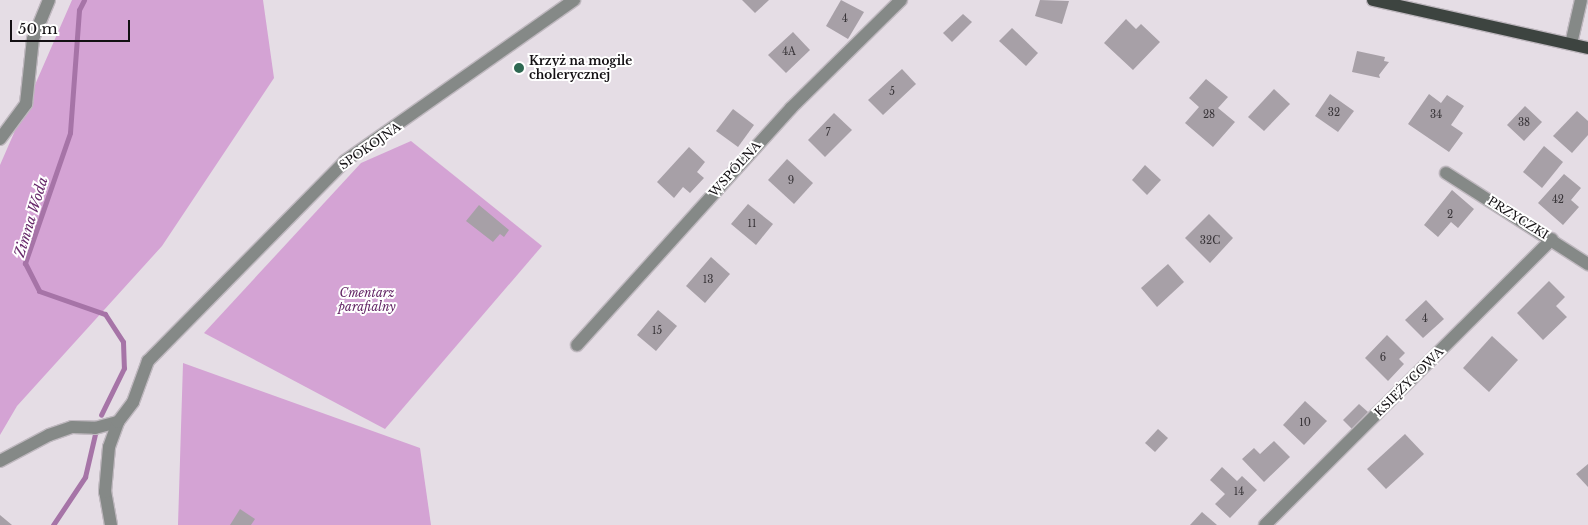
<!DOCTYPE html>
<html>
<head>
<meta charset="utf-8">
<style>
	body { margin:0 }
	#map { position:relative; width:1588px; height:525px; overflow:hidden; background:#e5dde5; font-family:"Libre Baskerville",serif }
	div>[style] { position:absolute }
	.green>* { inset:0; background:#d4a3d4 }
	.stream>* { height:5px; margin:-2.5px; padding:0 2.5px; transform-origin:2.5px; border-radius:2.5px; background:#a674a7 }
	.building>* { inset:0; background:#a7a0a7 }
	.roads { filter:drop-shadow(1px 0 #bfb8bf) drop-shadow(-1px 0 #bfb8bf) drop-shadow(0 1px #bfb8bf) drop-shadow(0 -1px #bfb8bf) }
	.minor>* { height:12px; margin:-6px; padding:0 6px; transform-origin:6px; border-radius:6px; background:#858987 }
	.major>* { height:12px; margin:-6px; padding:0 6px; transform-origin:6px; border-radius:6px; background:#3d4440 }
	.dots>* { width:14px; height:14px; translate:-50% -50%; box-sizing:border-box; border:2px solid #fff; border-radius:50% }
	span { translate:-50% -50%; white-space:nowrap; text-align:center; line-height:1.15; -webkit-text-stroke:4px #fff; paint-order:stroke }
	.number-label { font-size:10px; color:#383438 }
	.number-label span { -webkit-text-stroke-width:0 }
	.poi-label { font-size:12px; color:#131013; font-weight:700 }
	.left { translate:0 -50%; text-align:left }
	.street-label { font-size:12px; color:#131013 }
	.park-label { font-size:12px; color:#632565; font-style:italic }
	.water-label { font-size:14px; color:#662869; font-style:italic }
	.scale { position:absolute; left:10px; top:20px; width:120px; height:22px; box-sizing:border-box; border:2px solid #131013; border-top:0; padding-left:6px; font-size:15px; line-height:18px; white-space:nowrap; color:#131013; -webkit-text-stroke:4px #fff; paint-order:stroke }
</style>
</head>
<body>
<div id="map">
	<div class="green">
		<i style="clip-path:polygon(72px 0,263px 0,274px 78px,162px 246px,17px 406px,0 435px,0 165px)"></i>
		<i style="clip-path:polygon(411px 141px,542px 246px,385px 429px,204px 333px,361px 163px)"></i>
		<i style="clip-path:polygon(183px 363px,420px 448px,431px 525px,178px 525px)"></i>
	</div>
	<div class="stream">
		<i style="left:84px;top:0;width:11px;rotate:117deg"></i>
		<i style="left:79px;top:10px;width:123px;rotate:94.2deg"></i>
		<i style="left:70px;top:133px;width:138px;rotate:109.1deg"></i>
		<i style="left:25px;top:263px;width:31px;rotate:63deg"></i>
		<i style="left:39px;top:291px;width:70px;rotate:19.2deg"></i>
		<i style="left:105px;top:314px;width:33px;rotate:57deg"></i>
		<i style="left:123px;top:342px;width:26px;rotate:88deg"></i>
		<i style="left:124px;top:368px;width:52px;rotate:116.1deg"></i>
		<i style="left:53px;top:525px;width:58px;rotate:-56.3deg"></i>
		<i style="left:85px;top:477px;width:44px;rotate:-76.9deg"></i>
	</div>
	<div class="building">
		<i style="clip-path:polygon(742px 0,769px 0,755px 13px)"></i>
		<i style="clip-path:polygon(841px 0,864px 12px,848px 39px,826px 26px)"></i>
		<i style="clip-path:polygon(1040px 0,1069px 1px,1062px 24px,1035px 16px)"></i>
		<i style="clip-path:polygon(963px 14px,972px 22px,952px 42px,943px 33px)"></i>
		<i style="clip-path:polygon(1126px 19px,1136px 29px,1141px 24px,1160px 42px,1133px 70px,1104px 43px)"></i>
		<i style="clip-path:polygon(1012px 28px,1038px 53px,1026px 66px,999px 41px)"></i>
		<i style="clip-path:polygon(793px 32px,810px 50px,786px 73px,768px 55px)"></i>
		<i style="clip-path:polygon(1357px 51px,1385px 57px,1384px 61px,1389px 62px,1379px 75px,1380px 78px,1352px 72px)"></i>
		<i style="clip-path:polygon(902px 69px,916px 84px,883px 115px,868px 100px)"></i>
		<i style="clip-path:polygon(1206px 79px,1228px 97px,1218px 108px,1235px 122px,1213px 147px,1185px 123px,1199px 107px,1189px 98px)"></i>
		<i style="clip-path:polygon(1274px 89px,1290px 104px,1264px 131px,1248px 117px)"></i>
		<i style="clip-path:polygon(1330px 94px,1354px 111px,1338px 132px,1315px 116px)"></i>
		<i style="clip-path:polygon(1429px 94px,1441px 103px,1447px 95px,1464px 106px,1451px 125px,1463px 133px,1449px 152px,1408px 124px)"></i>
		<i style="clip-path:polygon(1525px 106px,1542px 122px,1524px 141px,1507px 125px)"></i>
		<i style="clip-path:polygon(733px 109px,754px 125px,738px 147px,716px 131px)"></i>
		<i style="clip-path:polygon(1577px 111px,1588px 121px,1588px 135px,1572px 153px,1553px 136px)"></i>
		<i style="clip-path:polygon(834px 113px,852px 130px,825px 157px,808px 140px)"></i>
		<i style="clip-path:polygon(1544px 146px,1563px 162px,1542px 188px,1523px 172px)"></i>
		<i style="clip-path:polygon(689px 147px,705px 162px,697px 172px,704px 178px,690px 193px,683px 187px,674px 198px,657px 182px)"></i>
		<i style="clip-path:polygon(787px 159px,813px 183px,794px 204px,768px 180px)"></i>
		<i style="clip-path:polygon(1145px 165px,1161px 180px,1147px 195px,1132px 180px)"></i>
		<i style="clip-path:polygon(1564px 174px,1581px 188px,1571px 200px,1579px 207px,1563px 225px,1538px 203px)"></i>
		<i style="clip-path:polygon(1452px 190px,1474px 209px,1458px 228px,1451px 222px,1438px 237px,1424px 225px)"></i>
		<i style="clip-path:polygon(748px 204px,773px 224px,756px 245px,731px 224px)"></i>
		<i style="clip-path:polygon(479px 205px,509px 230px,504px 237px,500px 234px,493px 242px,466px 221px)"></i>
		<i style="clip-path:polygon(1209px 214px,1233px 238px,1210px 263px,1185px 238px)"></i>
		<i style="clip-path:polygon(711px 257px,730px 274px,705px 303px,686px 286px)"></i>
		<i style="clip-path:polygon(1168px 264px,1184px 282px,1157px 307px,1141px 288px)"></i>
		<i style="clip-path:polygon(1549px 281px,1565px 297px,1556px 306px,1567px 317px,1543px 340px,1517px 313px)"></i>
		<i style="clip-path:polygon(1426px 300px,1444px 319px,1423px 338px,1405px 320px)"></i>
		<i style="clip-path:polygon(658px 310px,677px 326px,656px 351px,637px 335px)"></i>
		<i style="clip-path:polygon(1387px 335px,1405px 353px,1399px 359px,1404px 364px,1388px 381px,1365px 358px)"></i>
		<i style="clip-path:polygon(1492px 336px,1518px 360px,1489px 392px,1463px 368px)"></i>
		<i style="clip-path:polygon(1305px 401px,1327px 421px,1304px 445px,1283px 425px)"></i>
		<i style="clip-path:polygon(1359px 404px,1368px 412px,1352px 429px,1343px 420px)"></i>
		<i style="clip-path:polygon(1158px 429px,1168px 438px,1155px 452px,1145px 443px)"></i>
		<i style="clip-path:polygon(1405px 434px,1424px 454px,1386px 489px,1367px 469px)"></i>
		<i style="clip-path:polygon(1274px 441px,1290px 457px,1264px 482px,1242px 459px,1254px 448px,1260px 454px)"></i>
		<i style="clip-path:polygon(1588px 464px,1588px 487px,1576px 474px)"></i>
		<i style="clip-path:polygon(1222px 467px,1237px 481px,1242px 476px,1257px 490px,1230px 518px,1215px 504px,1225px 494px,1210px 480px)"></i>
		<i style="clip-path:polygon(240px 509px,255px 519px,251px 525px,230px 525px)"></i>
		<i style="clip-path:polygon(1202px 512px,1217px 525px,1190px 525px)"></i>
		<i style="clip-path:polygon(0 515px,12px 525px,0 525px)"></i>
	</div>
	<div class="roads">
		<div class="minor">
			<i style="left:1571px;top:44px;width:45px;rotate:-77.2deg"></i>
			<i style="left:0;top:139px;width:44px;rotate:-53.4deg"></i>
			<i style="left:26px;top:104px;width:65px;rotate:-83.9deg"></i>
			<i style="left:33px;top:39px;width:42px;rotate:-67.7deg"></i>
			<i style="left:1446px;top:173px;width:169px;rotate:32.7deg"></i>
			<i style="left:577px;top:345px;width:319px;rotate:-47.9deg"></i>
			<i style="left:791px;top:108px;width:154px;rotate:-44.5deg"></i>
			<i style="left:0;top:461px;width:55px;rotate:-28deg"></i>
			<i style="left:49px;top:435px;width:24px;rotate:-19deg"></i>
			<i style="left:72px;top:427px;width:23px;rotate:2deg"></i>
			<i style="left:95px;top:428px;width:24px;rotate:-15deg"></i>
			<i style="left:111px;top:525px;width:34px;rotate:-100deg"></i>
			<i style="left:105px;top:492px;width:45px;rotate:-84.9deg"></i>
			<i style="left:109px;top:447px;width:27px;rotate:-70deg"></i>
			<i style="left:118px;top:422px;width:25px;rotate:-53deg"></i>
			<i style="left:133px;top:402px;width:44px;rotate:-69.9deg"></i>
			<i style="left:148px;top:361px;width:281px;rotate:-45.4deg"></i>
			<i style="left:345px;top:161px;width:280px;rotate:-35.1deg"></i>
			<i style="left:1265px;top:525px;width:405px;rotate:-44.9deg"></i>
		</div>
		<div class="major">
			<i style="left:1373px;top:0;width:220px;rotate:12.6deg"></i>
		</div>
	</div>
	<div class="dots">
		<i style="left:519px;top:68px;background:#2e6852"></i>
	</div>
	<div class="number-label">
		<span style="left:845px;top:19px">4</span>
		<span style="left:789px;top:52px">4A</span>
		<span style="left:892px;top:92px">5</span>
		<span style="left:1334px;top:113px">32</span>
		<span style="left:1209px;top:115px">28</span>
		<span style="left:1436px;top:115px">34</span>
		<span style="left:1524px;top:123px">38</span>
		<span style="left:828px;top:133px">7</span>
		<span style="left:791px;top:181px">9</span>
		<span style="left:1558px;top:200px">42</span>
		<span style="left:1450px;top:215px">2</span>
		<span style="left:752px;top:224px">11</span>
		<span style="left:1210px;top:241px">32C</span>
		<span style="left:708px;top:280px">13</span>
		<span style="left:1425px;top:319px">4</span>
		<span style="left:657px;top:331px">15</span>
		<span style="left:1383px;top:358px">6</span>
		<span style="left:1305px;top:423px">10</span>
		<span style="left:1239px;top:492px">14</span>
	</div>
	<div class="poi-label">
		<span class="left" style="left:529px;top:68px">Krzyż na mogile<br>cholerycznej</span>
	</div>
	<div class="street-label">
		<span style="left:370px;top:146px;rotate:-35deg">SPOKOJNA</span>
		<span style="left:735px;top:169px;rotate:-48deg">WSPÓLNA</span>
		<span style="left:1518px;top:218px;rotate:32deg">PRZYCZKI</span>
		<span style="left:1409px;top:382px;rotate:-45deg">KSIĘŻYCOWA</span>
	</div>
	<div class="park-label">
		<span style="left:367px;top:300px">Cmentarz<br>parafialny</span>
	</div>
	<div class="water-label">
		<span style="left:31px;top:217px;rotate:-73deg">Zimna Woda</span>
	</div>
	<div class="scale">50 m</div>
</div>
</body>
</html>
